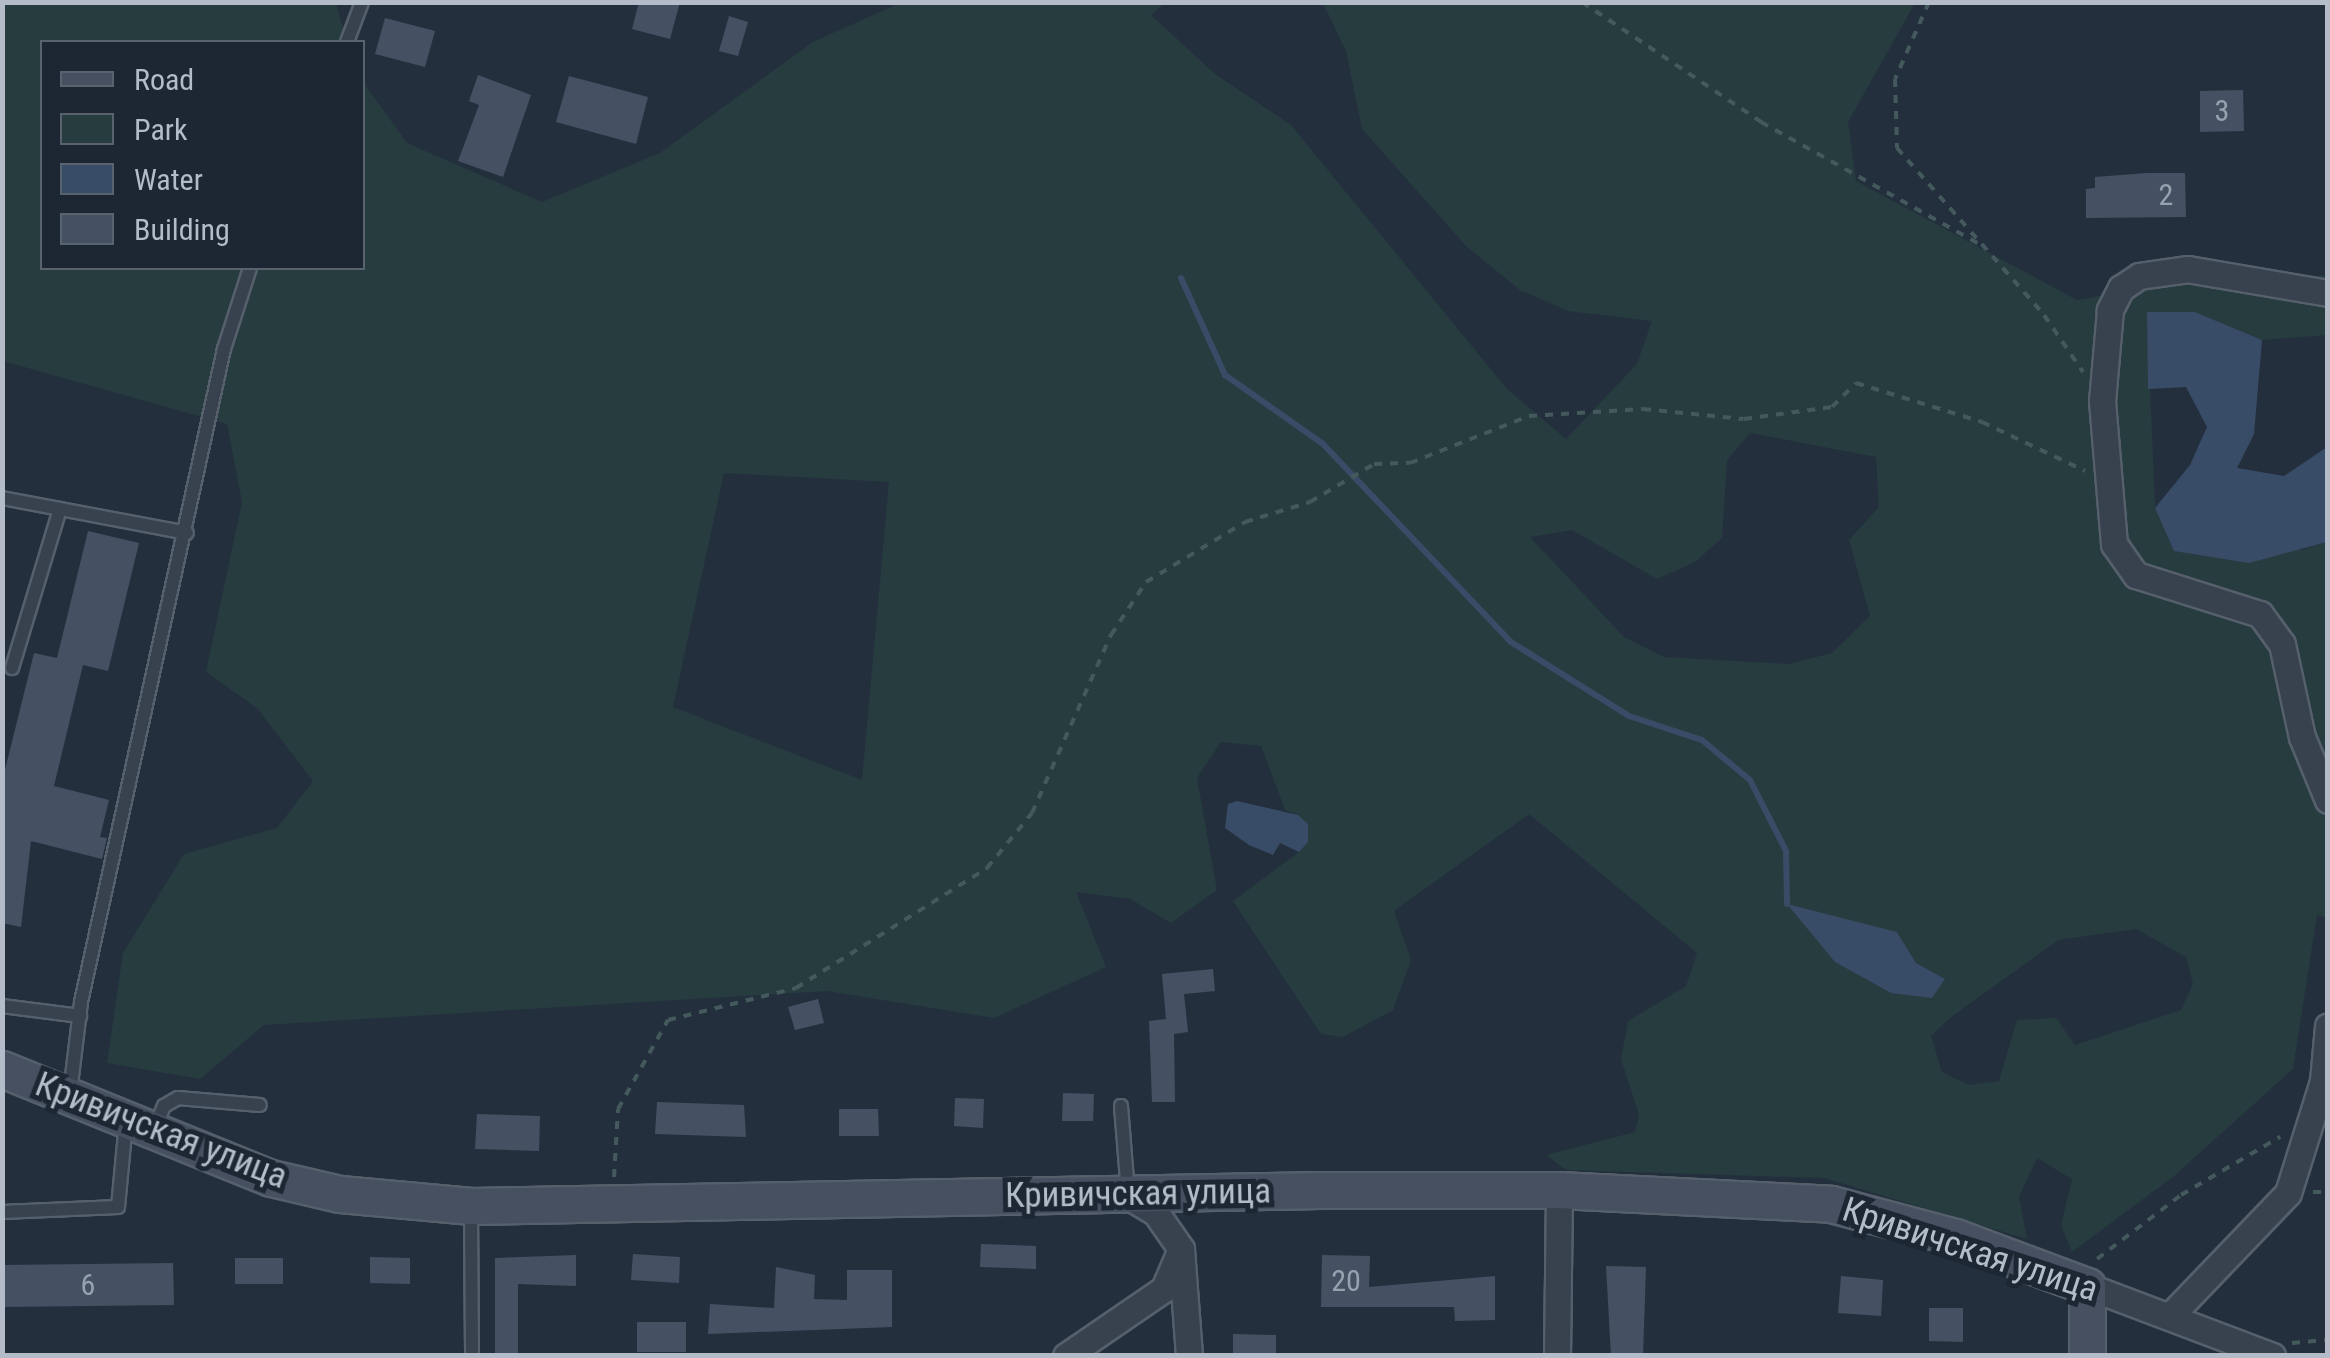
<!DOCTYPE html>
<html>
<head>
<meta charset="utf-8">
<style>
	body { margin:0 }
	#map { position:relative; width:2330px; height:1358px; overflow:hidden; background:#242f3e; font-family:"Roboto Condensed",sans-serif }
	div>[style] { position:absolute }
	.green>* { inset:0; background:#263c3f }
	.water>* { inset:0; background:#394c67 }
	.stream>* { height:6px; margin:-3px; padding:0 3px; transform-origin:3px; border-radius:3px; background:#394c67 }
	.building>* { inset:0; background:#455162 }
	.path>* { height:4px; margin-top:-2px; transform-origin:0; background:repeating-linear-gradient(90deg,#44595c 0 8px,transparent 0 16px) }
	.roads { filter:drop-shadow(2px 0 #565f6c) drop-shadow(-2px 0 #565f6c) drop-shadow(0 2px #565f6c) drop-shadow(0 -2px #565f6c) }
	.lane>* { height:12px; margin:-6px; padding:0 6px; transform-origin:6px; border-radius:6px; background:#38414e }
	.street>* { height:25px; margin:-12.5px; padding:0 12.5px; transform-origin:12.5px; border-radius:12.5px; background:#38414e }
	.secondary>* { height:35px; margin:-17.5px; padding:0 17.5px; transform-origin:17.5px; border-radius:17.5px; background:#465061 }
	span { translate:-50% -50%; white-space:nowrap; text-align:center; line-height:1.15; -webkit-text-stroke:10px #1d2633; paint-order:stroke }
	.number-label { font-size:30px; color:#98a1af }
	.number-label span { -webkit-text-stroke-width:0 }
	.street-label { font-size:35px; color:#b4bcc9 }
	.frame { position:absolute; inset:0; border:5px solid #b4bcc9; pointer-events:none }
	.legend { position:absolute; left:40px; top:40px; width:325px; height:230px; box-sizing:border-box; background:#1d2633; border:2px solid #59626f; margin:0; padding:12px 18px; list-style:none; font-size:30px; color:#b4bcc9 }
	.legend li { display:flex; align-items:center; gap:20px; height:50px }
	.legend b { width:50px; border:2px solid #59626f }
</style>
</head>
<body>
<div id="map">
	<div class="green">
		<i style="clip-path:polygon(evenodd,2px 3px,336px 3px,347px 42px,42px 42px,42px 268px,362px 268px,363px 82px,407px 143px,542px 202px,660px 153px,813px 42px,900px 3px,1165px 3px,1151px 15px,1215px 74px,1291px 125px,1507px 389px,1566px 439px,1637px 364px,1652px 321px,1568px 311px,1520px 290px,1467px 247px,1362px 129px,1346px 51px,1323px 3px,1915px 3px,1848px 122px,1856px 181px,2077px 300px,2170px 284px,2327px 275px,2327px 335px,2262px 340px,2195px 312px,2147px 313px,2155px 508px,2174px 550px,2302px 550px,2327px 542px,2327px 918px,2317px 915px,2293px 1069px,2174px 1176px,2072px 1252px,2061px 1225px,2072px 1179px,2037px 1158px,2019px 1197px,2027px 1239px,1824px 1178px,1566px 1170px,1546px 1155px,1635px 1132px,1639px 1115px,1621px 1059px,1628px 1021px,1686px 986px,1697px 953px,1529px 814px,1394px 911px,1411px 960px,1393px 1010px,1343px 1037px,1321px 1034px,1233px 901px,1299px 852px,1298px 815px,1285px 810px,1261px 746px,1221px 742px,1197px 778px,1217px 890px,1171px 923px,1130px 899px,1076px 892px,1106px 967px,994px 1018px,827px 991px,264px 1025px,200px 1079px,107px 1063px,123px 953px,184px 854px,277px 828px,313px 781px,257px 708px,206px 672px,242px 502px,227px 424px,3px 361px,2px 3px,1750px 433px,1876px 457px,1879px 507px,1849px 540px,1870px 616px,1832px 653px,1789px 664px,1664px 657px,1624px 637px,1530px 537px,1572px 530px,1657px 579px,1695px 562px,1722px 538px,1727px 460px,1750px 433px,2px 3px,724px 473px,889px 482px,862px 780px,673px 707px,724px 473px,2px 3px,2136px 929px,2186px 957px,2193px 984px,2181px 1010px,2075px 1045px,2056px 1018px,2017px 1020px,1999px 1081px,1969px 1085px,1942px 1072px,1931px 1036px,1950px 1018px,2058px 940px,2136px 929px,2px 3px,1897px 932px,1916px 963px,1944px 979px,1891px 993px,1836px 962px,1897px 932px)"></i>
	</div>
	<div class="water">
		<i style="clip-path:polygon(2147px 312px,2195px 312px,2262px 340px,2254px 434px,2237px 468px,2284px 476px,2327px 447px,2327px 542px,2249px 563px,2174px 551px,2155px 508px,2190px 465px,2207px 427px,2186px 387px,2148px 389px)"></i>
		<i style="clip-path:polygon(1237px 801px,1298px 815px,1308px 824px,1308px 842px,1299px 852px,1280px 843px,1273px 855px,1249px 845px,1225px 828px,1228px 804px)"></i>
		<i style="clip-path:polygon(1787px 904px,1897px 932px,1916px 963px,1945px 979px,1932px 998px,1891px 993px,1835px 962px)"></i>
	</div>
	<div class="stream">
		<i style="left:1181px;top:278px;width:107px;rotate:65.6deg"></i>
		<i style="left:1225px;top:375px;width:120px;rotate:35.1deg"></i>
		<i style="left:1323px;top:444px;width:273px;rotate:46.5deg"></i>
		<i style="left:1511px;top:642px;width:139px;rotate:32.1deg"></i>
		<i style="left:1629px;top:716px;width:77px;rotate:18.2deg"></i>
		<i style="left:1702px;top:740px;width:62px;rotate:39.8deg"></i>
		<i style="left:1750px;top:780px;width:80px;rotate:63.1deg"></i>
		<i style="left:1786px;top:851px;width:53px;rotate:88.9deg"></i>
	</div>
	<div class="building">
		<i style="clip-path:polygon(639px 2px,680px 2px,670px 39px,632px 29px)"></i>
		<i style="clip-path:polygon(729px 16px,748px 22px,738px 56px,719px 51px)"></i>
		<i style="clip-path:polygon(385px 18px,435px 31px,425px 67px,375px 54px)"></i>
		<i style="clip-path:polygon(478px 75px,531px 95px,503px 177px,458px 161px,479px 105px,469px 101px)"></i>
		<i style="clip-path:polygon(569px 76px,648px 97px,636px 144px,556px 122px)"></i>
		<i style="clip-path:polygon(2243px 90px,2244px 131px,2200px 132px,2200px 91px)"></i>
		<i style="clip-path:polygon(2147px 173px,2185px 173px,2186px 217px,2086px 218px,2086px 189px,2095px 188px,2095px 177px)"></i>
		<i style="clip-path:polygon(88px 531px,139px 543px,108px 671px,83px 665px,54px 786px,109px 800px,100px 837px,107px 838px,102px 859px,31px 841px,21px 927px,2px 923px,2px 782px,34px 653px,57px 658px)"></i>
		<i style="clip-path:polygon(1213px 969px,1215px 991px,1184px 994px,1188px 1032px,1174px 1034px,1175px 1102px,1152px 1102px,1149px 1021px,1166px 1019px,1162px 974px)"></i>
		<i style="clip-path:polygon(818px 999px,824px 1023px,795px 1030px,788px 1007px)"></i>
		<i style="clip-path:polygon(1063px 1093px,1094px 1094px,1093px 1121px,1062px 1121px)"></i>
		<i style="clip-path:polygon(955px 1098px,984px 1099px,983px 1128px,954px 1126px)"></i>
		<i style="clip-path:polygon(657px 1102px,744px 1105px,746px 1137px,655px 1134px)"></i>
		<i style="clip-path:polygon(839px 1109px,878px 1109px,879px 1136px,839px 1136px)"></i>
		<i style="clip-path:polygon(477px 1114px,540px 1116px,539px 1151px,475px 1149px)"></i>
		<i style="clip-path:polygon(981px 1244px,1036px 1246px,1036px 1269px,980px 1267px)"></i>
		<i style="clip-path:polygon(633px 1254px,680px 1257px,679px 1283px,631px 1280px)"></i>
		<i style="clip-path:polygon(576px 1255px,576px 1286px,518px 1284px,518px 1356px,495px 1355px,495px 1258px)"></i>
		<i style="clip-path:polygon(1322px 1255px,1370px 1256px,1369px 1287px,1495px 1276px,1495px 1320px,1455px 1321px,1454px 1307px,1321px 1307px)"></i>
		<i style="clip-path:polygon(370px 1257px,410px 1258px,410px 1284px,370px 1283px)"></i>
		<i style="clip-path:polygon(235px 1258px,283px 1258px,283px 1284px,235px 1284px)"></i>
		<i style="clip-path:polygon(173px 1263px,174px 1305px,2px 1307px,2px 1265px)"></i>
		<i style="clip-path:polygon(1606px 1266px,1646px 1267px,1643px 1356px,1611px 1356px)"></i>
		<i style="clip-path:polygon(776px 1267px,815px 1275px,814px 1299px,847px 1300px,847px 1270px,892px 1270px,892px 1327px,708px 1334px,710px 1304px,774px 1308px)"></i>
		<i style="clip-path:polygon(1841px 1276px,1883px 1280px,1881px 1316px,1838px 1313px)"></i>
		<i style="clip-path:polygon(1929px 1308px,1963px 1308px,1963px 1342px,1929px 1341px)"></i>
		<i style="clip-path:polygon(637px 1322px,686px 1322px,686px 1352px,637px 1352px)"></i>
		<i style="clip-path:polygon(1233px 1334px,1276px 1335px,1276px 1356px,1233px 1356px)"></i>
	</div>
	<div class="path">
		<i style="left:1582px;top:2px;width:216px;rotate:33.8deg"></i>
		<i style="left:1761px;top:122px;width:252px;rotate:29.2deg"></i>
		<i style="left:1929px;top:2px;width:84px;rotate:113.8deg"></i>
		<i style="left:1895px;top:79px;width:69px;rotate:88.3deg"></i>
		<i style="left:1897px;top:148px;width:222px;rotate:48.6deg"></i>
		<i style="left:2044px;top:315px;width:69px;rotate:55.6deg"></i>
		<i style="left:614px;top:1177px;width:68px;rotate:-86.6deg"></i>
		<i style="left:618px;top:1109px;width:102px;rotate:-60.7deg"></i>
		<i style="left:668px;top:1020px;width:132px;rotate:-14deg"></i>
		<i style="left:796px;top:988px;width:226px;rotate:-32.1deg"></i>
		<i style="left:987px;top:868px;width:71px;rotate:-50.7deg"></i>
		<i style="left:1032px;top:813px;width:195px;rotate:-66.1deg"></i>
		<i style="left:1111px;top:635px;width:64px;rotate:-56.6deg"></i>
		<i style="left:1146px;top:582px;width:116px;rotate:-31.2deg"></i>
		<i style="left:1245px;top:522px;width:68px;rotate:-17.1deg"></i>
		<i style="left:1310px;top:502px;width:74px;rotate:-30.7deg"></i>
		<i style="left:1374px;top:464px;width:36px;rotate:-2deg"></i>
		<i style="left:1410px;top:463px;width:128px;rotate:-21.6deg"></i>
		<i style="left:1529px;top:416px;width:114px;rotate:-3.5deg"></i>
		<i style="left:1643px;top:409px;width:101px;rotate:5.7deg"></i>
		<i style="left:1744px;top:419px;width:89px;rotate:-7.8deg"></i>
		<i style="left:1832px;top:407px;width:34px;rotate:-45deg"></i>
		<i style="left:1856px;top:383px;width:132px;rotate:17.2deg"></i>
		<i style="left:1982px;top:422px;width:114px;rotate:25.4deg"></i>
		<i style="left:2313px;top:1192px;width:15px"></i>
		<i style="left:2097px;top:1259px;width:106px;rotate:-37.3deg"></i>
		<i style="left:2181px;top:1195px;width:115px;rotate:-30.4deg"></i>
		<i style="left:2292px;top:1343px;width:36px;rotate:-5deg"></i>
	</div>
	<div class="roads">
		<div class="lane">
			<i style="left:347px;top:42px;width:43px;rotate:-69.4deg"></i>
			<i style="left:2px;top:498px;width:188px;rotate:10.7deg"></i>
			<i style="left:12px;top:668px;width:166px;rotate:-73.2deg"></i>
			<i style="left:2px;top:1006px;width:79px;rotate:7.3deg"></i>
			<i style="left:70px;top:1093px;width:92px;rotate:-83.1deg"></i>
			<i style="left:81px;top:1002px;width:668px;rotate:-77.65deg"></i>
			<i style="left:224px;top:349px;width:85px;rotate:-72.2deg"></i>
			<i style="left:1121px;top:1106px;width:87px;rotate:85.4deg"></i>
			<i style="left:155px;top:1128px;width:24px;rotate:-68deg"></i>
			<i style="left:164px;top:1106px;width:16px;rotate:-30deg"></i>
			<i style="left:178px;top:1098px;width:82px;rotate:4.9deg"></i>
			<i style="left:471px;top:1208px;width:148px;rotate:89.6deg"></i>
			<i style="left:2px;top:1212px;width:116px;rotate:-2.5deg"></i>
			<i style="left:118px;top:1207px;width:84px;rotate:-84.6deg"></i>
		</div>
		<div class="street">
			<i style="left:2328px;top:293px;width:142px;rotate:-170.3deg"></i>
			<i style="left:2188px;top:269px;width:49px;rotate:171.9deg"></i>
			<i style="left:2139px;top:276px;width:22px;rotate:146deg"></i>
			<i style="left:2121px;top:288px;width:25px;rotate:117deg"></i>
			<i style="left:2110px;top:310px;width:91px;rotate:95deg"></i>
			<i style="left:2102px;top:401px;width:144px;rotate:85.2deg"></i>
			<i style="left:2114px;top:544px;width:38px;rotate:55deg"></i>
			<i style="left:2136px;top:575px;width:130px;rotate:17.5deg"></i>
			<i style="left:2260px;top:614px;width:37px;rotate:54deg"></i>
			<i style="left:2282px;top:644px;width:95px;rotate:77.9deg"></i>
			<i style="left:2302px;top:737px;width:68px;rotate:67.6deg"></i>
			<i style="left:1128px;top:1196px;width:33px;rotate:31deg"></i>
			<i style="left:1156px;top:1213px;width:44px;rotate:55.2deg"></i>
			<i style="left:1181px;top:1249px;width:107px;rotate:85.7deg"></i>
			<i style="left:2087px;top:1286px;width:198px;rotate:20.7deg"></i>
			<i style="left:2170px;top:1316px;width:170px;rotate:-46.2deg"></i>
			<i style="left:2288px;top:1193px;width:117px;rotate:-72.6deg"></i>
			<i style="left:2323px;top:1081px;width:55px;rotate:-84.8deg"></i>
			<i style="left:1066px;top:1356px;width:119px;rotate:-34.4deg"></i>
			<i style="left:1164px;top:1289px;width:43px;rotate:-67deg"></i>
			<i style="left:1557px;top:1356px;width:166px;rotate:-89.3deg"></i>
		</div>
		<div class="secondary">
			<i style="left:2px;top:1069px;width:290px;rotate:22.1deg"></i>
			<i style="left:271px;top:1178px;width:71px;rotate:13.1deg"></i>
			<i style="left:340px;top:1194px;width:132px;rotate:5.2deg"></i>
			<i style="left:471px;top:1206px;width:849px;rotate:-1.08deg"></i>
			<i style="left:1320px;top:1190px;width:239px"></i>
			<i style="left:1559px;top:1190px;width:272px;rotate:2.9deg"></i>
			<i style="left:1831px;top:1204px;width:128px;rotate:14.9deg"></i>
			<i style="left:1955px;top:1237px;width:141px;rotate:20.4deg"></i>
			<i style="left:2087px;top:1286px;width:70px;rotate:90deg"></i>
		</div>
	</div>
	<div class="number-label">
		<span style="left:2222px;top:111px">3</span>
		<span style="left:2166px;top:195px">2</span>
		<span style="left:1346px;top:1281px">20</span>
		<span style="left:88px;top:1285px">6</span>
	</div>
	<div class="street-label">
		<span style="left:161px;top:1131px;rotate:21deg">Кривичская улица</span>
		<span style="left:1138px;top:1194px;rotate:-1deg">Кривичская улица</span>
		<span style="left:1970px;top:1250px;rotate:18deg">Кривичская улица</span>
	</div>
	<div class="frame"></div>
	<ul class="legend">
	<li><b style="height:12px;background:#465061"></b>Road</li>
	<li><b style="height:28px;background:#263c3f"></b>Park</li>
	<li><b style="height:28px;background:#394c67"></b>Water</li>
	<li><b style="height:28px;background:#455162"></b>Building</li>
	</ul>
</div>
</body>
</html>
